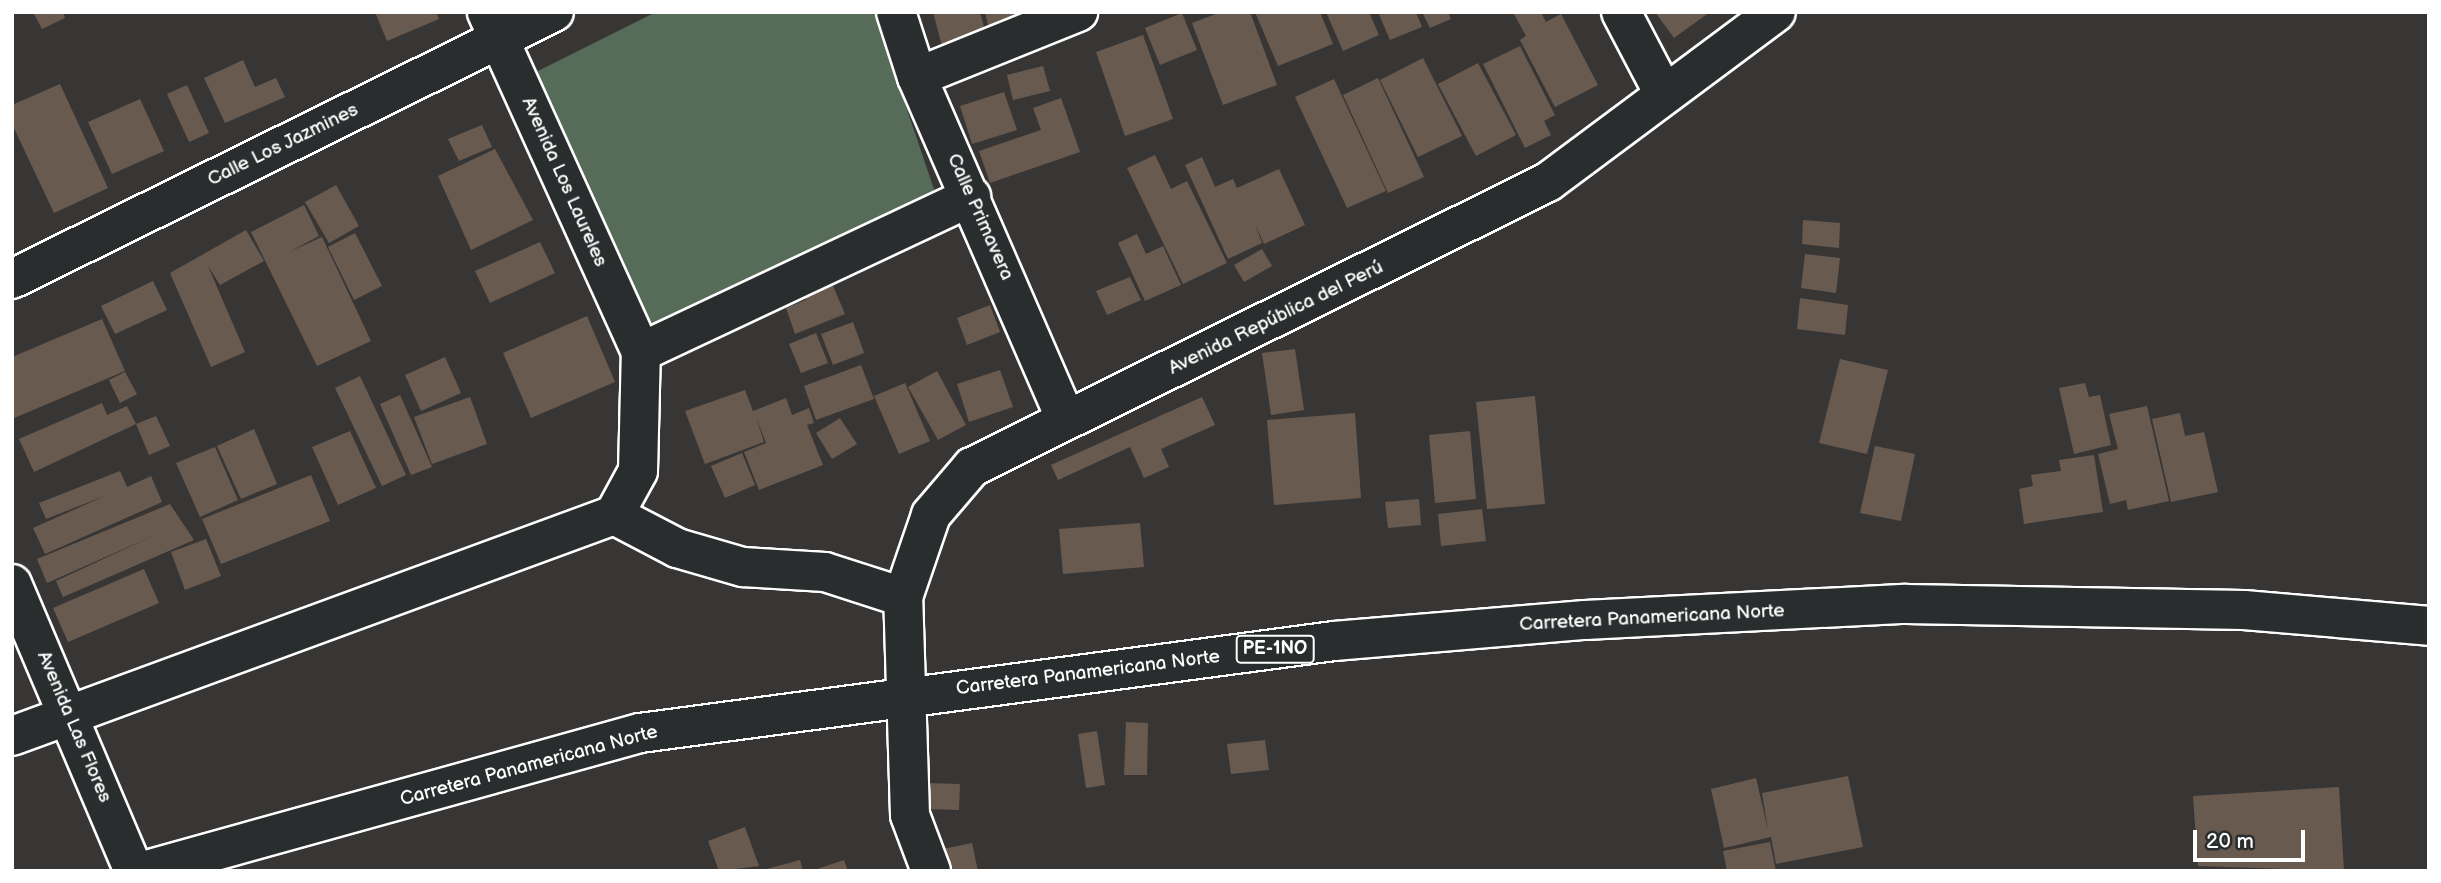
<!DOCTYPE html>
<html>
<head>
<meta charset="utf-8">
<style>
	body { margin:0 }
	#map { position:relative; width:2441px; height:883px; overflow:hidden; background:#373635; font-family:"Balsamiq Sans",sans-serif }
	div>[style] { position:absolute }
	.green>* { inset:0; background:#566c58 }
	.building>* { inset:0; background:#695a50 }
	.roads { filter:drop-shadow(2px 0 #fff) drop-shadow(-2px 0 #fff) drop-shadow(0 2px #fff) drop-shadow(0 -2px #fff) }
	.minor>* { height:38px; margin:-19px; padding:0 19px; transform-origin:19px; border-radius:19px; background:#2a2d2e }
	.major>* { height:38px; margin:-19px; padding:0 19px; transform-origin:19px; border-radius:19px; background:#2a2d2e }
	span { translate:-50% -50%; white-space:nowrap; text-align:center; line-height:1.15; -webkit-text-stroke:6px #2a2d2e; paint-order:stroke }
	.shield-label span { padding:2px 5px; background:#2a2d2e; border:2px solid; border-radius:5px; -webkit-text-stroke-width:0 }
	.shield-label { font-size:18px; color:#fff; font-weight:700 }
	.street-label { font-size:19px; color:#fff }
	.frame { position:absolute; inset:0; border:14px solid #fff; pointer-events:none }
	.scale { position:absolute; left:2193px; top:830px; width:112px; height:32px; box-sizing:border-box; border:4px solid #fff; border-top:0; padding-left:9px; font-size:21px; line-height:24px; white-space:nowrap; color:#fff; -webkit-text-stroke:5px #2a2d2e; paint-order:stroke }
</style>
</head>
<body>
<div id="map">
	<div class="green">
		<i style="clip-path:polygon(656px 12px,874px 12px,942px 213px,660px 350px,536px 72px)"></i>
	</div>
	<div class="building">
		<i style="clip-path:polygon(33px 12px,63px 12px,65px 18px,42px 29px)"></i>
		<i style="clip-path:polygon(375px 12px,436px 12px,439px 19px,387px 41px)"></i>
		<i style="clip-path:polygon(933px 12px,980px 12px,987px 38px,943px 50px)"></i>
		<i style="clip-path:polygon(985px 12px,1024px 12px,1027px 22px,990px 34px)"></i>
		<i style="clip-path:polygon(1221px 12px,1250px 12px,1277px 85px,1223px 105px,1192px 23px)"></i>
		<i style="clip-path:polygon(1255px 12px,1320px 12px,1333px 44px,1278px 66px)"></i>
		<i style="clip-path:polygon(1326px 12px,1369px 12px,1379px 35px,1343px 51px)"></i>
		<i style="clip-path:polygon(1378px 12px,1416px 12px,1422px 27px,1390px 40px)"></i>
		<i style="clip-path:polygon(1422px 12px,1448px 12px,1451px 19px,1430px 28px)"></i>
		<i style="clip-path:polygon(1541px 12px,1546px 22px,1561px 14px,1598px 85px,1555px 107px,1520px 40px,1526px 36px,1514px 14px)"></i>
		<i style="clip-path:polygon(1655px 12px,1710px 12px,1674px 38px)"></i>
		<i style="clip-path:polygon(1182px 13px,1197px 50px,1160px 65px,1145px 28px)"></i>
		<i style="clip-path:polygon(1143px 35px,1173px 119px,1125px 136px,1096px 52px)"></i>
		<i style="clip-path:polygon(1520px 46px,1555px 115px,1544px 121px,1551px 135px,1525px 148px,1483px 64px)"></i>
		<i style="clip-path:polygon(1423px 58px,1462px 136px,1418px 157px,1380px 80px)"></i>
		<i style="clip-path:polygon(243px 60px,255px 87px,276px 78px,285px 97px,225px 123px,204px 78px)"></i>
		<i style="clip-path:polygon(1478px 63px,1516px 135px,1476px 156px,1438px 84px)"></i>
		<i style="clip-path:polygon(1043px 66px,1050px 91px,1013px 100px,1007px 75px)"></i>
		<i style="clip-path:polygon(1378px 78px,1424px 177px,1388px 193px,1343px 95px)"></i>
		<i style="clip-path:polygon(1334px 79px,1386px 191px,1347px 208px,1295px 97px)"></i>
		<i style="clip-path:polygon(60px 84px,108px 188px,54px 213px,12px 124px,12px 105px)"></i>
		<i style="clip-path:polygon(187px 85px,209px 133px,189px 142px,167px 94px)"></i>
		<i style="clip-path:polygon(1004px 92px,1017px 130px,972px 144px,960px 106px)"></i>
		<i style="clip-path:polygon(1061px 98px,1080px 152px,990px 183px,979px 151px,1041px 130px,1033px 108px)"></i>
		<i style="clip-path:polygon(140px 99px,164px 151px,112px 174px,88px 122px)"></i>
		<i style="clip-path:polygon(482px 125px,492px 147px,459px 161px,448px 139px)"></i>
		<i style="clip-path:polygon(495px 149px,533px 220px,471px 250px,438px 176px)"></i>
		<i style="clip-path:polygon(1155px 155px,1171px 189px,1187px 181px,1227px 263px,1183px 284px,1127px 168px)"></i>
		<i style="clip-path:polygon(1202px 157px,1215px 187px,1233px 179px,1237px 188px,1279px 169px,1305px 225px,1264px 244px,1255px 224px,1262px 243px,1228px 259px,1185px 165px)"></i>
		<i style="clip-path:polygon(336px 185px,359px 226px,329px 243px,305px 202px)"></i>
		<i style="clip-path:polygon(304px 205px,319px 236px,289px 252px,322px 237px,371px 341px,317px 366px,251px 232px)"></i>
		<i style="clip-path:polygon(1803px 220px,1840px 223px,1839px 248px,1802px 244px)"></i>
		<i style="clip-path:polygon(246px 230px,264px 261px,220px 285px,208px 266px,245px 352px,211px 367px,170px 273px)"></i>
		<i style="clip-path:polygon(355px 233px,382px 286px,354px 300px,328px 247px)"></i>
		<i style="clip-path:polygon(1137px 234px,1146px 254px,1163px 246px,1181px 285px,1145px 301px,1118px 243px)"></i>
		<i style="clip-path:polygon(540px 242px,555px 273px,490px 303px,475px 271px)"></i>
		<i style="clip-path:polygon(1262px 249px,1272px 266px,1244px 282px,1234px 265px)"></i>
		<i style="clip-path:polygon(1805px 254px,1840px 258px,1836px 293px,1801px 288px)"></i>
		<i style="clip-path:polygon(828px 274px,845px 314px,795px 334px,786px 308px,806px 300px,800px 285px)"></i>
		<i style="clip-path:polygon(1130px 277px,1141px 300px,1107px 315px,1096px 291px)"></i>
		<i style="clip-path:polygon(153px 281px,167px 310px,115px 334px,101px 306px)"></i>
		<i style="clip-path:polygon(1800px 298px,1848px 305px,1845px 335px,1797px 329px)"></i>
		<i style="clip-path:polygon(990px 305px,1000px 332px,967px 345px,957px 318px)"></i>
		<i style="clip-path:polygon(587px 316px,615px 382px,531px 418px,503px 353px)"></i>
		<i style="clip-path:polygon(102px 319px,125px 371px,12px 419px,12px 357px)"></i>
		<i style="clip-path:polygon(853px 322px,864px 353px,833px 365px,821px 334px)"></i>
		<i style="clip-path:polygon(816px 333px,828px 363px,801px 373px,789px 344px)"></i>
		<i style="clip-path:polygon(1295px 349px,1304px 410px,1271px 415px,1262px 353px)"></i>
		<i style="clip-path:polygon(445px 357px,461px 393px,421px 411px,405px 375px)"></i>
		<i style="clip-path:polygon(1840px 359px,1888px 370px,1867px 454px,1819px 443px)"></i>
		<i style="clip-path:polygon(861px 365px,874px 399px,816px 420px,804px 386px)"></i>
		<i style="clip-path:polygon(1000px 370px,1013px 407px,969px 422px,957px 384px)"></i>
		<i style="clip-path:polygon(937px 371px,966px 425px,938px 440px,908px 387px)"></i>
		<i style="clip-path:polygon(125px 372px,137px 394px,120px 403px,109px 380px)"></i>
		<i style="clip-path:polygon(360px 376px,406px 475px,382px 486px,335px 388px)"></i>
		<i style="clip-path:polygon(905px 383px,930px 441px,899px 454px,874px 396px)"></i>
		<i style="clip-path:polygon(2085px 383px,2089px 397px,2100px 395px,2111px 445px,2074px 454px,2059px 388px)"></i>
		<i style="clip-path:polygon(745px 390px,753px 411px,786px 398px,792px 415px,809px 408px,814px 423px,807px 425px,823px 465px,759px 490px,744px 452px,766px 443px,756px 417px,764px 442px,705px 464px,685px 411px)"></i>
		<i style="clip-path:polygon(400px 395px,432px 467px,411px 475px,380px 404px)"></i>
		<i style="clip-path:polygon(1535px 396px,1545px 504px,1487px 509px,1476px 402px)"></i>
		<i style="clip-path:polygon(470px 397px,487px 444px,432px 464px,414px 417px)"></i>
		<i style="clip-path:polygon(1202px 397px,1215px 425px,1161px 449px,1169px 467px,1144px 478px,1130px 447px,1058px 480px,1051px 465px)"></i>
		<i style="clip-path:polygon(102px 403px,107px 415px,127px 406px,136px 424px,156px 416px,170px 446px,149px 455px,136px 424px,34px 472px,19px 439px)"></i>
		<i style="clip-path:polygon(2147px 406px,2169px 501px,2128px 510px,2126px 500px,2110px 504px,2098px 454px,2118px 449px,2109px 414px)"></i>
		<i style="clip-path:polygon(1355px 413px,1361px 498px,1274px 505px,1267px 420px)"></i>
		<i style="clip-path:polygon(2180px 413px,2185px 436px,2204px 432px,2218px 492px,2171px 502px,2152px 419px)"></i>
		<i style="clip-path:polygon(840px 418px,857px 444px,832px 459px,816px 433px)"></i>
		<i style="clip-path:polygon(254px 429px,277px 484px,241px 499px,217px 446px)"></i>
		<i style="clip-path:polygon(350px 431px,376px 488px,338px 505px,312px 447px)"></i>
		<i style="clip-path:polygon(1470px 431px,1476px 499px,1435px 503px,1429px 435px)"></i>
		<i style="clip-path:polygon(1875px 446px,1915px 454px,1901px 521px,1860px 513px)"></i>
		<i style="clip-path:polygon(215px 447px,238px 500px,200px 517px,176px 463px)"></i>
		<i style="clip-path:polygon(742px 453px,755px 485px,725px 498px,711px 466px)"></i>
		<i style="clip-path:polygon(2094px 455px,2103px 512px,2024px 524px,2019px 489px,2033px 486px,2031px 475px,2061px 471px,2059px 460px)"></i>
		<i style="clip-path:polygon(120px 471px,127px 487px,151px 476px,162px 502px,45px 554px,33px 528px,107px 495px,46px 519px,39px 503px)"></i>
		<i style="clip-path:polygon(311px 475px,330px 521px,221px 564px,202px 519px)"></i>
		<i style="clip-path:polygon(1419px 499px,1421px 525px,1388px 528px,1385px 502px)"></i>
		<i style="clip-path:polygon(170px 504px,194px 540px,63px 597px,56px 581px,155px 535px,47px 583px,37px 559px)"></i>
		<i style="clip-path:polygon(1482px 509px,1486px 541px,1441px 546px,1438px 514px)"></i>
		<i style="clip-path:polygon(1140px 523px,1144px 567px,1063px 574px,1059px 529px)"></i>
		<i style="clip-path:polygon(206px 539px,221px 576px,185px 590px,171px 552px)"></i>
		<i style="clip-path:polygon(144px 569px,159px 603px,68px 642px,53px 608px)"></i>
		<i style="clip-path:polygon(1126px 722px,1148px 723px,1147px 775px,1124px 775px)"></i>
		<i style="clip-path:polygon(1097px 731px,1105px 785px,1086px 788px,1078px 734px)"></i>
		<i style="clip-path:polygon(1265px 740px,1269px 770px,1231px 774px,1227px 744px)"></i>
		<i style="clip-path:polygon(1848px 776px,1863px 847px,1776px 864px,1771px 837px,1724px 848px,1711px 789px,1756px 778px,1768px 830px,1762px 793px)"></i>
		<i style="clip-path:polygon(925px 783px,960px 784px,959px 810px,924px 809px)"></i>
		<i style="clip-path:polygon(2339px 787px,2344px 871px,2198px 866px,2193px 796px)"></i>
		<i style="clip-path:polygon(745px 827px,759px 866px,719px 871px,708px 841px)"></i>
		<i style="clip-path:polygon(1770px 842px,1776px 871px,1727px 871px,1723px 851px)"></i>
		<i style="clip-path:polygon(972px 843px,978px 871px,949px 871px,943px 849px)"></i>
		<i style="clip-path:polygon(800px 860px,803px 871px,763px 871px,763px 870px)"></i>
		<i style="clip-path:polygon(844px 860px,848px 871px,814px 871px,814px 870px)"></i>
	</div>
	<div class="roads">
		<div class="minor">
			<i style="left:896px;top:12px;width:68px;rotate:72.1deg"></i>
			<i style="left:917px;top:77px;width:374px;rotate:66.5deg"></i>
			<i style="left:1621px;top:12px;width:90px;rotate:62.3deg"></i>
			<i style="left:917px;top:77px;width:174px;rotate:-22deg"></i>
			<i style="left:12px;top:279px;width:604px;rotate:-26.23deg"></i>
			<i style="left:641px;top:352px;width:365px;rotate:-25.2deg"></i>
			<i style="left:614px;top:515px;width:71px;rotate:27.6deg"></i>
			<i style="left:677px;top:548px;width:69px;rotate:16.1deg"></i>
			<i style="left:743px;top:567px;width:82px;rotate:3.5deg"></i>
			<i style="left:825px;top:572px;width:82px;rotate:17.8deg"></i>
			<i style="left:12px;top:584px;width:312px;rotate:67deg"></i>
			<i style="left:12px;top:736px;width:641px;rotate:-20.16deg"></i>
			<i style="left:614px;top:515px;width:50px;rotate:-61.4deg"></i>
			<i style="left:638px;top:471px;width:119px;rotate:-88.6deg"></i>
			<i style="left:641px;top:352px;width:373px;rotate:-114.4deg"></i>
			<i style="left:931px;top:871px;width:60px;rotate:-110.6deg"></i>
			<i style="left:910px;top:815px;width:218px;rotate:-91.8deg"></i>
			<i style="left:903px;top:597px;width:87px;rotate:-71.1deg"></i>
			<i style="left:931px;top:515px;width:63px;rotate:-49.5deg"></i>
			<i style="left:972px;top:467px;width:643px;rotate:-26.33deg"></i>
			<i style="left:1548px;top:182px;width:284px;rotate:-36.7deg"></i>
		</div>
		<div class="major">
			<i style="left:143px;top:871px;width:516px;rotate:-15.52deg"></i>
			<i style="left:640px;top:733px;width:700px;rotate:-7.55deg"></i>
			<i style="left:1334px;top:641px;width:252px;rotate:-4.8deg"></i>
			<i style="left:1585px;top:620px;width:321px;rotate:-2.9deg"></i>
			<i style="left:1906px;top:604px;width:338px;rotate:1deg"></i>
			<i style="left:2244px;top:610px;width:186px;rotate:4.9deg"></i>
		</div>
	</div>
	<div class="shield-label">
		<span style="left:1275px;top:649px">PE-1NO</span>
	</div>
	<div class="street-label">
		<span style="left:283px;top:145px;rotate:-26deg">Calle Los Jazmines</span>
		<span style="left:564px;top:182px;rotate:66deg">Avenida Los Laureles</span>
		<span style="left:980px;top:217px;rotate:66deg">Calle Primavera</span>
		<span style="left:1276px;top:318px;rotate:-26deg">Avenida República del Perú</span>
		<span style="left:1652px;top:618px;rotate:-3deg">Carretera Panamericana Norte</span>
		<span style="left:1088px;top:673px;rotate:-7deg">Carretera Panamericana Norte</span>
		<span style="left:74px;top:727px;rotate:67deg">Avenida Las Flores</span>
		<span style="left:529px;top:766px;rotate:-15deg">Carretera Panamericana Norte</span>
	</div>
	<div class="frame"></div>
	<div class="scale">20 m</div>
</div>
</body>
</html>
